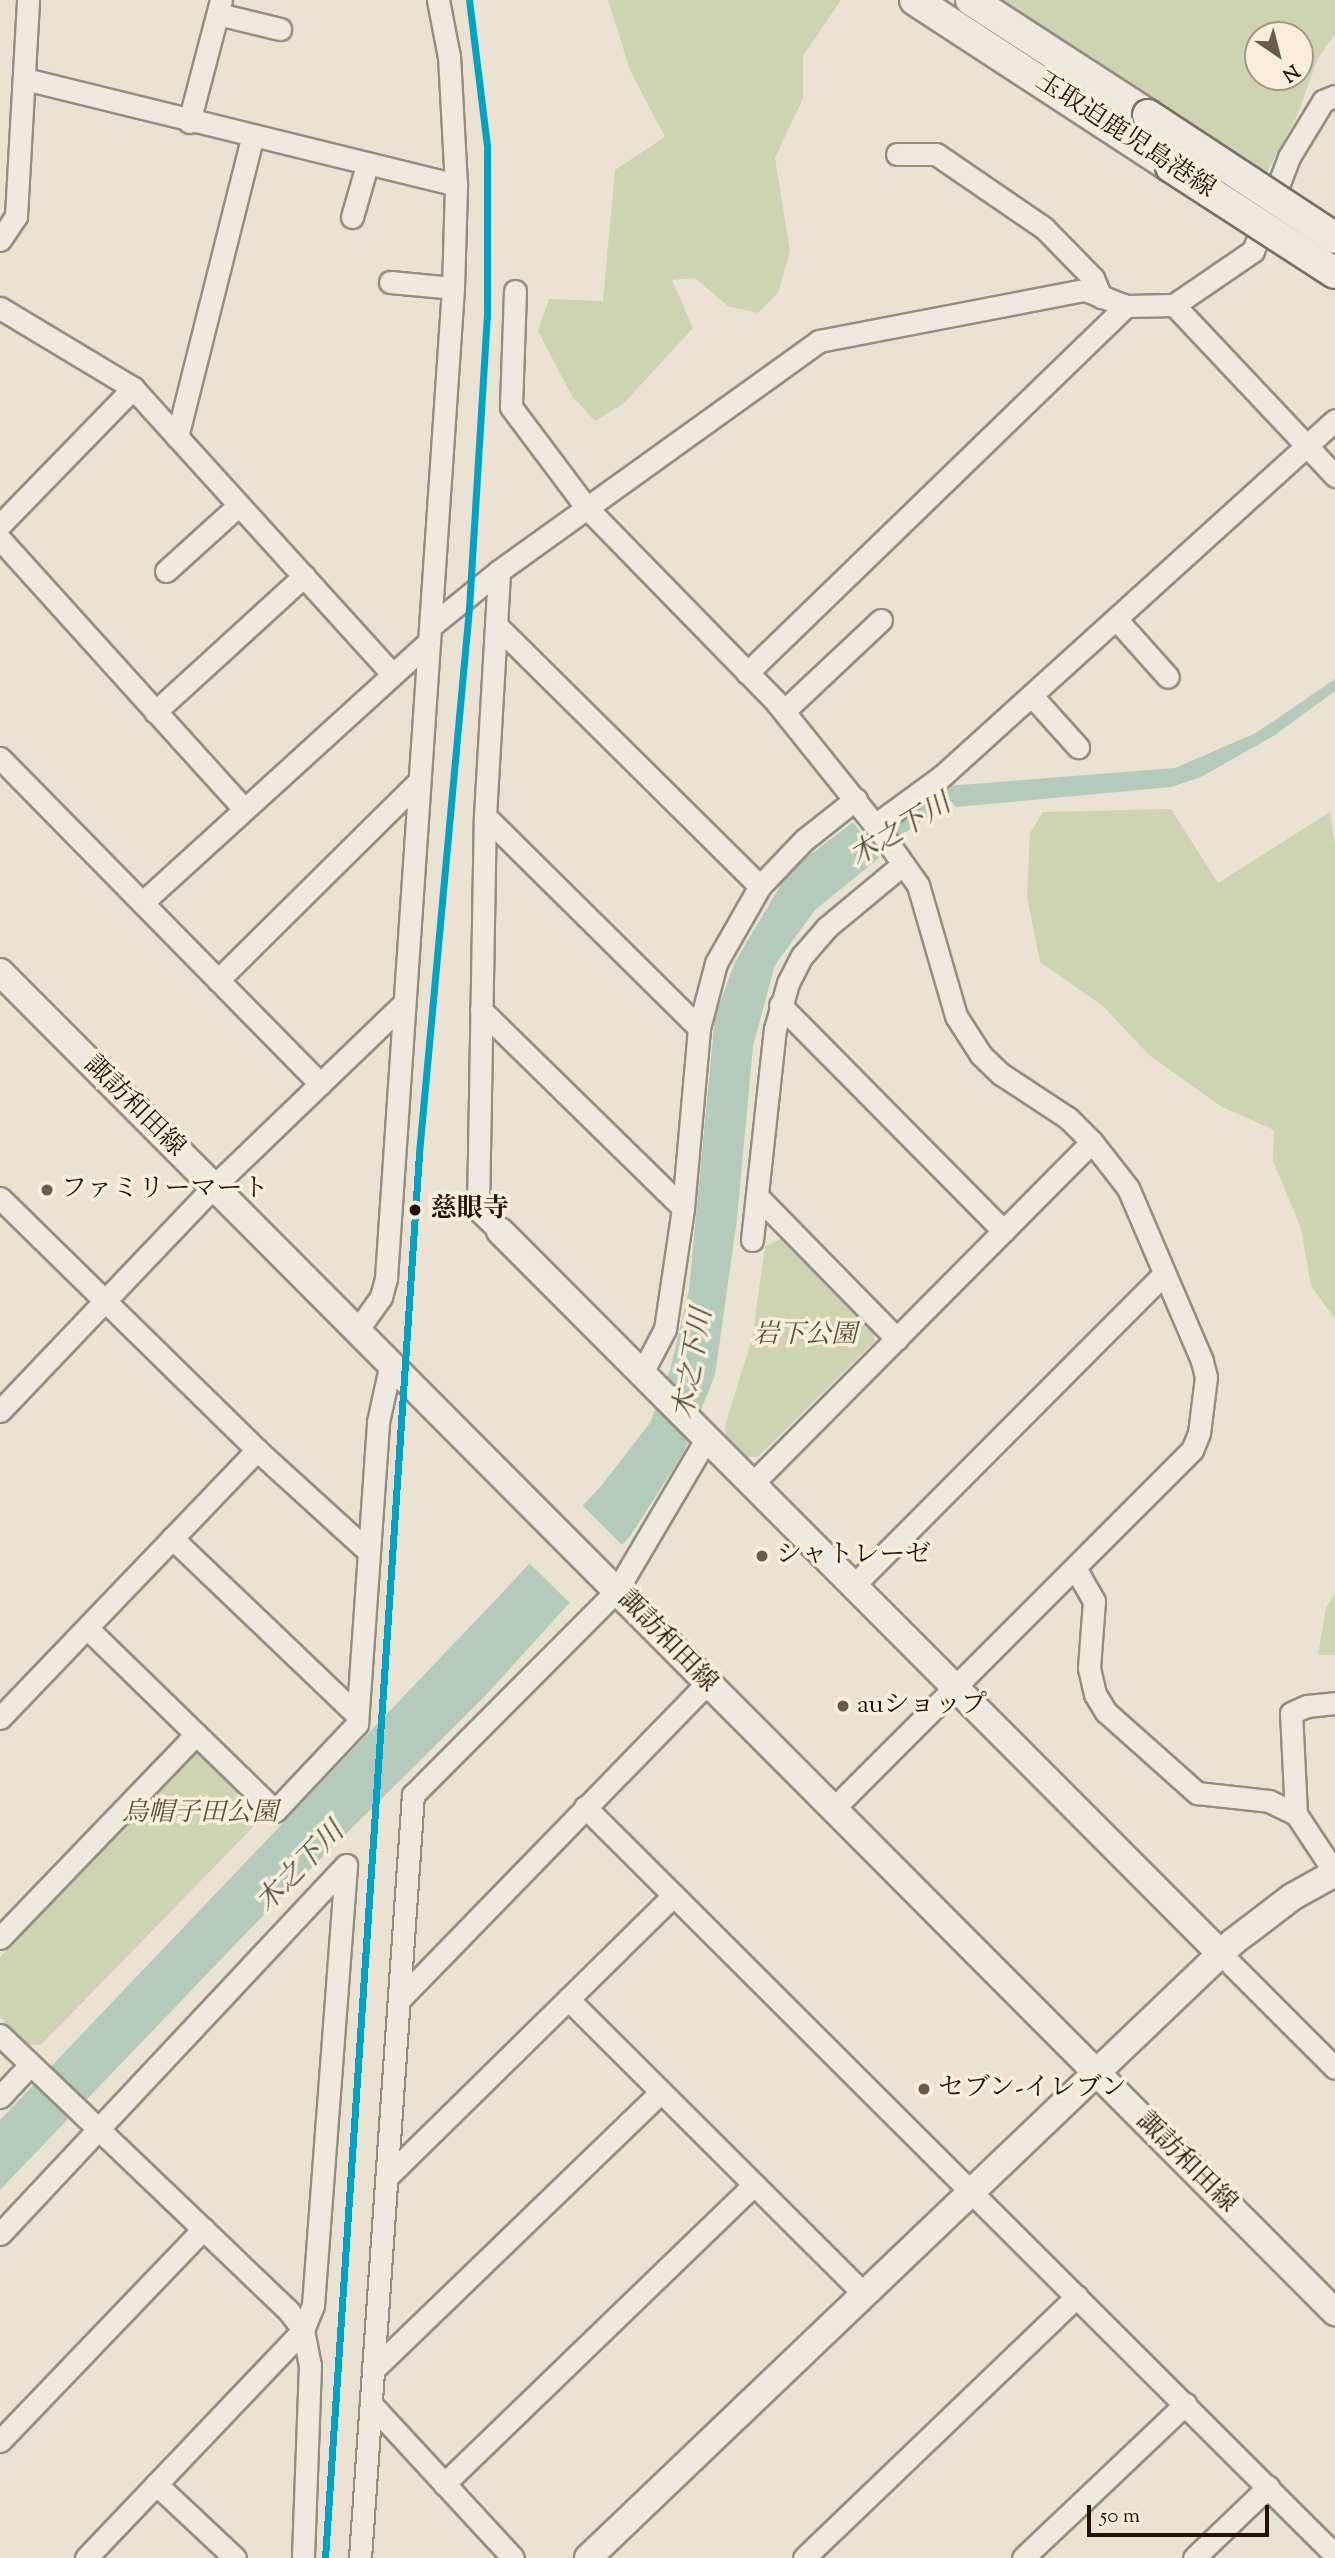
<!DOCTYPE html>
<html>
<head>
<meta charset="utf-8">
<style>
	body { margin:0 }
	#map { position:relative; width:1335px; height:2558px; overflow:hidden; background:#eae2d2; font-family:"Sorts Mill Goudy","Noto Serif JP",serif }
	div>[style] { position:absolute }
	.green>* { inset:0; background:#ced3b3 }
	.water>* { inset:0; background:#b4cabc }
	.pier>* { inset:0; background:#eae2d2 }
	.roads { filter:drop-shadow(2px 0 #948d82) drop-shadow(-2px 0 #948d82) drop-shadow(0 2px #948d82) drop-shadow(0 -2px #948d82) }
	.minor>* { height:21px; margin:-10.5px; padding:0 10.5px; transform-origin:10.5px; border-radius:10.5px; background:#eeeae1 }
	.tertiary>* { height:26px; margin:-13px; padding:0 13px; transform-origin:13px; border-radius:13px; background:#eeeae1 }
	.secondary>* { height:30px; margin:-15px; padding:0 15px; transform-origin:15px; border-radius:15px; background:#eeeae1 }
	.bridges { filter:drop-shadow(2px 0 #787167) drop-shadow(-2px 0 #787167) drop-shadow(0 2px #787167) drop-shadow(0 -2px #787167) }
	.secondary-bridge>* { height:30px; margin:-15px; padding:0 15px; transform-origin:15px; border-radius:15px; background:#eeeae1 }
	.rail-1>* { height:7px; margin:-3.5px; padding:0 3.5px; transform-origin:3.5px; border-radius:3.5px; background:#02a2c4 }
	.dots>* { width:19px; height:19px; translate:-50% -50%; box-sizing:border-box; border:4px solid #f8eedb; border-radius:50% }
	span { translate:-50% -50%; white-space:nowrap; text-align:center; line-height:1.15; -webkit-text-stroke:7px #f8eedb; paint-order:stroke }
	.street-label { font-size:26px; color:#231306 }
	.poi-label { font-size:26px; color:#231306 }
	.left { translate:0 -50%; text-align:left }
	.stop-label { font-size:26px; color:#231306; font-weight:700 }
	.park-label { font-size:26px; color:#575239; font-style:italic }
	.water-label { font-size:28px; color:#4e4f42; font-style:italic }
	.north { position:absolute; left:1244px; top:21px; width:70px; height:70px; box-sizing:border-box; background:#f8eedb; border:2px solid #a39686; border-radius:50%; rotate:145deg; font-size:19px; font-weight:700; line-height:28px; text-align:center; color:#231306 }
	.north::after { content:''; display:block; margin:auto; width:24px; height:32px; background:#695b4d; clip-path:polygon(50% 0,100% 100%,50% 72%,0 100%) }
	.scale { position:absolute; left:1087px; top:2505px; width:182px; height:32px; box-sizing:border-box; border:4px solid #231306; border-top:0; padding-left:9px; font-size:21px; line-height:24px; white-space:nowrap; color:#231306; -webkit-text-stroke:5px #f8eedb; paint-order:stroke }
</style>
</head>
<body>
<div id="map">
	<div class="green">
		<i style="clip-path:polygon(608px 0,841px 0,803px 56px,803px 98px,775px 158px,790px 251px,778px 293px,758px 313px,728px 306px,695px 278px,672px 280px,693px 328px,623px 404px,595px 421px,572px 396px,538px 331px,549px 299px,603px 301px,615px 170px,665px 137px,630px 70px)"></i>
		<i style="clip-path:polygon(evenodd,1001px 0,1335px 0,1335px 34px,1318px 58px,1297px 116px,1265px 176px,1001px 0,1258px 35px,1300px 35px,1300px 77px,1258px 77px,1258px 35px)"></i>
		<i style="clip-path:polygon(1171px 809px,1218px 883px,1330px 812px,1335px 845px,1335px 1319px,1311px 1286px,1301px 1228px,1273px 1161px,1274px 1130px,1222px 1107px,1149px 1055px,1103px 1006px,1040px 962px,1027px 897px,1030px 833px,1043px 812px)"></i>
		<i style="clip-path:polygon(781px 1239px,874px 1332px,874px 1342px,758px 1457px,746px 1457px,726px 1435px,725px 1425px,752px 1339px,765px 1246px)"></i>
		<i style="clip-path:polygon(1335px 1593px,1335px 1655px,1318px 1655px,1326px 1608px)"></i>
		<i style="clip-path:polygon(195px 1752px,205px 1752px,259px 1806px,257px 1823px,41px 2045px,29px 2045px,0 2017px,0 1957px)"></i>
	</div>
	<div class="water">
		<i style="clip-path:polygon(1335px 679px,1335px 691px,1275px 735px,1201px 777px,1171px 787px,956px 807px,951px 801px,875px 853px,879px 858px,815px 910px,775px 965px,753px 1046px,737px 1219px,715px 1375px,684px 1452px,631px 1535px,485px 1696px,250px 1929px,0 2190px,0 2120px,504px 1591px,601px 1486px,650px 1423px,670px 1370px,689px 1290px,715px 1016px,735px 962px,789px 871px,853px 822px,866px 839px,948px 786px,1175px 768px,1256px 733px)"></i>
	</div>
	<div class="pier">
		<i style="clip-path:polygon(580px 1503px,624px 1547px,572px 1605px,527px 1561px)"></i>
	</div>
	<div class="roads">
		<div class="minor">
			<i style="left:218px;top:14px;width:64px;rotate:13.6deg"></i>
			<i style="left:25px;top:79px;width:444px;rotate:13.8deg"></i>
			<i style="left:189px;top:122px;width:126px;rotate:-75.3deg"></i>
			<i style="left:897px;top:154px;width:39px"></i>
			<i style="left:936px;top:154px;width:131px;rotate:34.4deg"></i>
			<i style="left:1044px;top:228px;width:70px;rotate:45.6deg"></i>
			<i style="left:1093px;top:278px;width:21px;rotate:67deg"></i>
			<i style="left:352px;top:217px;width:54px;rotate:-73.9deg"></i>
			<i style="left:0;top:240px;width:29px;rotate:-56deg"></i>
			<i style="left:16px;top:216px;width:216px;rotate:-86.8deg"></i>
			<i style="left:390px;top:282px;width:63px;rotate:5.4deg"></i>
			<i style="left:515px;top:291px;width:116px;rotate:92deg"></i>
			<i style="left:511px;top:407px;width:125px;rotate:53.1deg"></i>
			<i style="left:586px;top:507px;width:272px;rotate:45.7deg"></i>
			<i style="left:776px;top:702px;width:164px;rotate:51.2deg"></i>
			<i style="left:879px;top:830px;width:67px;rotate:54.7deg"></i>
			<i style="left:918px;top:885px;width:136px;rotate:73.8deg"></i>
			<i style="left:956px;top:1016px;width:46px;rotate:57.3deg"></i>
			<i style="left:981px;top:1055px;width:28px;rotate:44deg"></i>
			<i style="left:1001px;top:1074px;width:80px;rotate:33.3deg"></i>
			<i style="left:1068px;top:1118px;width:34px;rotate:45deg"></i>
			<i style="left:1174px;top:305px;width:235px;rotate:46.7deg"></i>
			<i style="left:0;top:308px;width:155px;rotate:31deg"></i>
			<i style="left:133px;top:388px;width:386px;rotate:47.8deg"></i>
			<i style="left:177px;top:437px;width:308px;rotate:-75.9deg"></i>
			<i style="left:0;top:525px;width:191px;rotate:-45.8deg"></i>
			<i style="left:0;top:539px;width:364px;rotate:47.9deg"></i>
			<i style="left:166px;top:571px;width:98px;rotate:-42.1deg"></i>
			<i style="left:1117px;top:620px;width:76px;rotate:48.2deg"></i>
			<i style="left:496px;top:625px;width:371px;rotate:44.7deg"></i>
			<i style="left:431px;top:626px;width:87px;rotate:-39deg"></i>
			<i style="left:747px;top:673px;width:528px;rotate:-44.08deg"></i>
			<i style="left:1032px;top:696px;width:69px;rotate:48deg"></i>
			<i style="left:784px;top:711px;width:133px;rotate:-43.2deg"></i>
			<i style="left:155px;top:712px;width:202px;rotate:-42.4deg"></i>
			<i style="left:0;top:758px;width:457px;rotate:45.5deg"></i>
			<i style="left:485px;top:816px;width:301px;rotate:44.7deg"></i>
			<i style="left:875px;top:825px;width:83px;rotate:-36.2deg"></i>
			<i style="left:942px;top:776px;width:530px;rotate:-42.17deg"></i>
			<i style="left:143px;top:902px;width:387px;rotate:-42.3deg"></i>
			<i style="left:218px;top:980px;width:281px;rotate:-44.7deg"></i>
			<i style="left:780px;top:1005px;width:318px;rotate:45.3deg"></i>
			<i style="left:481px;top:1010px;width:283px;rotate:44.4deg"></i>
			<i style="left:757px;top:1196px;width:200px;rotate:45.6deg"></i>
			<i style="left:0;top:1198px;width:360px;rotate:44.4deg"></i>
			<i style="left:257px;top:1450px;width:150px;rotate:42.3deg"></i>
			<i style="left:500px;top:1231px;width:30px;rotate:-136deg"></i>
			<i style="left:478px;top:1210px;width:394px;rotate:-89deg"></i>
			<i style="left:485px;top:816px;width:245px;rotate:-86.7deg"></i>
			<i style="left:499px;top:571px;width:394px;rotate:-35.7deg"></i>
			<i style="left:819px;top:341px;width:271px;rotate:-10.9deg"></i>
			<i style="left:1085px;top:290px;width:44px;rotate:21.3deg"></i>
			<i style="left:1126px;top:306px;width:48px;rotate:-1.2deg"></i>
			<i style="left:1174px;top:305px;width:96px;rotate:-34.4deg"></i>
			<i style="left:1253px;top:251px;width:101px;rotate:-69deg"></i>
			<i style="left:1289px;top:157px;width:66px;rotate:-58.7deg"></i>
			<i style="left:1323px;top:101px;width:13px;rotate:-23deg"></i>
			<i style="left:752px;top:1240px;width:212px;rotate:-83.8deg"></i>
			<i style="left:775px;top:1029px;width:48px;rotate:-74.2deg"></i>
			<i style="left:788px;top:983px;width:30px;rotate:-63deg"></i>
			<i style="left:802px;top:956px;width:37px;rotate:-49deg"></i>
			<i style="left:826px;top:928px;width:100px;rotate:-39.7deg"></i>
			<i style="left:356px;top:1332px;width:43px;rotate:-54.5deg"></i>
			<i style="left:381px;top:1297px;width:20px;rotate:-75deg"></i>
			<i style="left:386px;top:1278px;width:992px;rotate:-86.13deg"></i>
			<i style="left:453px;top:288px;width:103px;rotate:-88.3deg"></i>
			<i style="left:456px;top:185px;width:128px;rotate:-93.1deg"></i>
			<i style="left:449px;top:57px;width:58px;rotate:-100.9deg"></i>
			<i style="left:642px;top:1373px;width:50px;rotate:-62.4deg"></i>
			<i style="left:665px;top:1329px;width:122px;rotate:-81.5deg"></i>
			<i style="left:683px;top:1208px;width:181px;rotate:-84.9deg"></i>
			<i style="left:699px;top:1028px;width:67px;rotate:-75.3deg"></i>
			<i style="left:716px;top:963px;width:89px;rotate:-60.3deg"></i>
			<i style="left:760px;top:886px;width:64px;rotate:-46.3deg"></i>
			<i style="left:804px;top:840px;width:66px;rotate:-38.3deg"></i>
			<i style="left:0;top:1411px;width:309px;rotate:-46.4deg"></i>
			<i style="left:213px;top:1187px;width:262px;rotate:-43.9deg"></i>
			<i style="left:752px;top:1484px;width:482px;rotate:-45.2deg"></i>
			<i style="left:1092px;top:1142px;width:58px;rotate:52deg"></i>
			<i style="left:1128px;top:1188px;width:188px;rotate:66.8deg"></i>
			<i style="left:1202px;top:1361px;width:16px;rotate:76deg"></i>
			<i style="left:1206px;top:1377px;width:56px;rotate:97.1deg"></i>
			<i style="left:1199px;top:1433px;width:18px;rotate:112deg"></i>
			<i style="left:1192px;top:1450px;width:508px;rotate:135deg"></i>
			<i style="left:172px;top:1538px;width:256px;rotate:43.7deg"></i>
			<i style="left:1075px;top:1568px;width:38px;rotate:60deg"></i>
			<i style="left:1094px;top:1601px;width:67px;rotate:94.3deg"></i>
			<i style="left:1089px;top:1668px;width:27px;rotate:77deg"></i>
			<i style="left:1095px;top:1694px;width:21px;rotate:59deg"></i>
			<i style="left:1106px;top:1712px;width:122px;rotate:41.7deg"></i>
			<i style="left:1197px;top:1793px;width:72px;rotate:6.3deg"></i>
			<i style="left:1269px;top:1801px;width:30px;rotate:26deg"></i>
			<i style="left:1296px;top:1814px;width:71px;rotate:56.5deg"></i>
			<i style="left:853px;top:1586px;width:441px;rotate:-45.1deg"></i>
			<i style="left:87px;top:1628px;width:262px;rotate:44.2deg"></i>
			<i style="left:275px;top:1811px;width:120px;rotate:-46.7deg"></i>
			<i style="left:357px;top:1724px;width:303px;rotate:-86deg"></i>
			<i style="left:378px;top:1422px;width:56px;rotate:-77.7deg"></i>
			<i style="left:0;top:1718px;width:371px;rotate:-46.2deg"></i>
			<i style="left:585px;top:1807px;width:1059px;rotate:44.92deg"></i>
			<i style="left:1296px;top:1814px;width:101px;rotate:-92.8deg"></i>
			<i style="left:1291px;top:1713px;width:17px;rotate:-24deg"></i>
			<i style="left:1307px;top:1706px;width:28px;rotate:-6deg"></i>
			<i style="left:0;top:1938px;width:283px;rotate:-46.1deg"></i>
			<i style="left:1221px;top:1954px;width:161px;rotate:45deg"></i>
			<i style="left:568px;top:1999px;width:419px;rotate:44.9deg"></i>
			<i style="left:399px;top:2000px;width:442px;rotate:-45.8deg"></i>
			<i style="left:0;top:2035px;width:398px;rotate:43.7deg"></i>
			<i style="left:288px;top:2310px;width:25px;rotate:53deg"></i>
			<i style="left:303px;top:2330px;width:36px;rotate:79deg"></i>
			<i style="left:310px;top:2365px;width:193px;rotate:92.1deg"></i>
			<i style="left:0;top:2097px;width:44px;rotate:-46.8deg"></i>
			<i style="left:387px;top:2177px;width:402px;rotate:-44.5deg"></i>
			<i style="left:0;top:2234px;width:506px;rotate:-46.84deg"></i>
			<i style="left:373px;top:2370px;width:400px;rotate:-44deg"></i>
			<i style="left:371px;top:2404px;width:209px;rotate:47.3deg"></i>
			<i style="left:0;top:2441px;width:294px;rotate:-46.2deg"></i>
			<i style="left:156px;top:2484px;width:108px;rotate:43.1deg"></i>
			<i style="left:444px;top:2484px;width:431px;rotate:-44deg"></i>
			<i style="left:86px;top:2558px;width:315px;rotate:-46.4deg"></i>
			<i style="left:303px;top:2330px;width:27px;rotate:-68deg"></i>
			<i style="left:313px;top:2305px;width:441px;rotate:-85.7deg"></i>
			<i style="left:360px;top:2558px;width:765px;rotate:-86.03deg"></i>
			<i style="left:413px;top:1795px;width:289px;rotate:-45.1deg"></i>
			<i style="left:617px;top:1590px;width:177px;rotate:-59.4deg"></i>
			<i style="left:804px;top:2558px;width:378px;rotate:-43.8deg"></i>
			<i style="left:1023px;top:2558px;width:224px;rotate:-43.5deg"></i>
			<i style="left:1194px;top:2558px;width:103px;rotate:-43.8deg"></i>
		</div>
		<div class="tertiary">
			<i style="left:0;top:972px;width:1892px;rotate:45.11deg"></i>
			<i style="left:500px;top:1231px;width:1021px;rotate:45.08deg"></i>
			<i style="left:588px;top:2558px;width:892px;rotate:-43.68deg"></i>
			<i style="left:1233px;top:1942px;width:74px;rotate:-37.3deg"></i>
			<i style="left:1292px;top:1897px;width:49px;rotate:-29.2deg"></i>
		</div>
		<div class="secondary">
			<i style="left:915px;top:0;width:306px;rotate:33.1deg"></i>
			<i style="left:971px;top:0;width:211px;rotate:33deg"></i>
		</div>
	</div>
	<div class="bridges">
		<div class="secondary-bridge">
			<i style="left:1148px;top:115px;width:224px;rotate:33.3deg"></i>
			<i style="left:1171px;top:167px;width:195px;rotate:32.9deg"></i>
		</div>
	</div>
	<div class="rail-1">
		<i style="left:325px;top:2558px;width:1408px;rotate:-86.17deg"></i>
		<i style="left:419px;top:1153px;width:547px;rotate:-84.76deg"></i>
		<i style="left:469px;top:608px;width:292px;rotate:-86.5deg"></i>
		<i style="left:487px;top:317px;width:171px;rotate:-90deg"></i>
		<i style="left:487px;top:146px;width:147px;rotate:-97deg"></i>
	</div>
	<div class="dots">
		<i style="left:47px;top:1190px;background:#695b4d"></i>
		<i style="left:415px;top:1210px;background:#231306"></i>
		<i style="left:762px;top:1556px;background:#695b4d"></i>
		<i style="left:843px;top:1706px;background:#695b4d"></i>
		<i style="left:924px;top:2089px;background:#695b4d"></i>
	</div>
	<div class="street-label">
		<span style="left:1125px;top:136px;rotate:33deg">玉取迫鹿児島港線</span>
		<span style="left:134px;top:1107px;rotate:45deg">諏訪和田線</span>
		<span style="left:667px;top:1642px;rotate:46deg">諏訪和田線</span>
		<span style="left:1186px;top:2163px;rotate:45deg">諏訪和田線</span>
	</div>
	<div class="poi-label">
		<span class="left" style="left:61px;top:1190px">ファミリーマート</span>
		<span class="left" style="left:776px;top:1556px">シャトレーゼ</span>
		<span class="left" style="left:857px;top:1706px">auショップ</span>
		<span class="left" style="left:938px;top:2089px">セブン-イレブン</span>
	</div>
	<div class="stop-label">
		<span class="left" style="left:431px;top:1210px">慈眼寺</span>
	</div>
	<div class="park-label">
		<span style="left:805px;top:1336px">岩下公園</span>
		<span style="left:200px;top:1814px">烏帽子田公園</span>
	</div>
	<div class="water-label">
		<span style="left:901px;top:831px;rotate:-31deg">木之下川</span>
		<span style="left:694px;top:1364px;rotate:-80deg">木之下川</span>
		<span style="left:301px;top:1868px;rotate:-46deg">木之下川</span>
	</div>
	<div class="north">N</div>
	<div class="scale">50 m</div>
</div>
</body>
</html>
